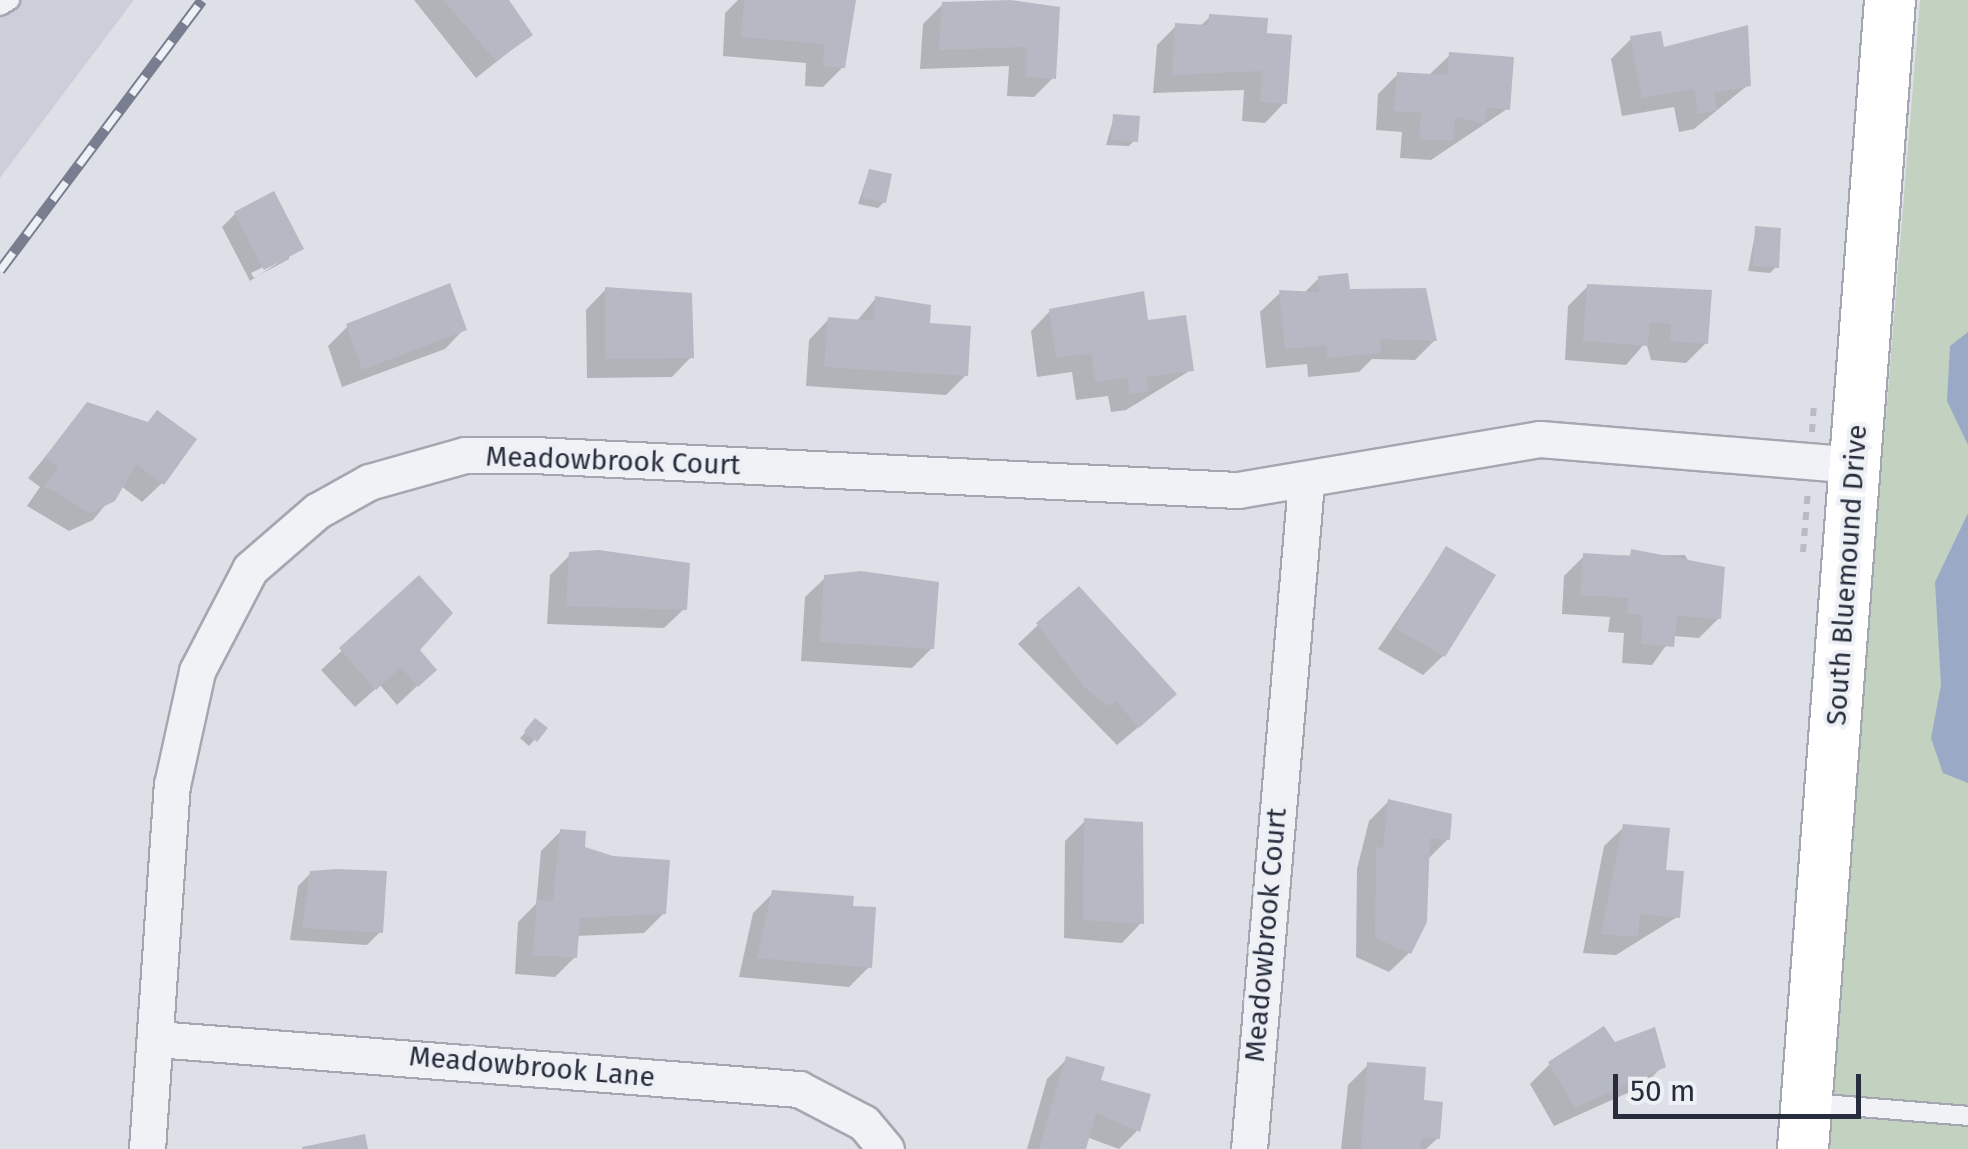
<!DOCTYPE html>
<html>
<head>
<meta charset="utf-8">
<style>
	body { margin:0 }
	#map { position:relative; width:1968px; height:1149px; overflow:hidden; background:#dee0e7; font-family:"Fira Sans",sans-serif }
	div>[style] { position:absolute }
	.built>* { inset:0; background:#cccfd9 }
	.green>* { inset:0; background:#c2d1c0 }
	.water>* { inset:0; background:#9aaac6 }
	.shadow>* { inset:0; background:#0003 }
	.building>* { inset:0; background:#b6b9c4 }
	.path>* { height:6px; margin-top:-3px; transform-origin:0; background:repeating-linear-gradient(90deg,#b9bbc2 0 8px,transparent 0 16px) }
	.roads { filter:drop-shadow(2px 0 #a4a7b1) drop-shadow(-2px 0 #a4a7b1) drop-shadow(0 2px #a4a7b1) drop-shadow(0 -2px #a4a7b1) }
	.lane>* { height:18px; margin:-9px; padding:0 9px; transform-origin:9px; border-radius:9px; background:#f1f2f6 }
	.street>* { height:35px; margin:-17.5px; padding:0 17.5px; transform-origin:17.5px; border-radius:17.5px; background:#f1f2f6 }
	.secondary>* { height:50px; margin:-25px; padding:0 25px; transform-origin:25px; border-radius:25px; background:#fff }
	.rail>* { height:11px; margin-top:-5.5px; transform-origin:0; background:repeating-linear-gradient(90deg,#edf0f5 0 22px,#787e90 0 44px); box-sizing:border-box; border-block:2px solid #787e90 }
	span { translate:-50% -50%; white-space:nowrap; text-align:center; line-height:1.15; -webkit-text-stroke:8px #edf0f5; paint-order:stroke }
	.street-label { font-size:28px; color:#282d3d }
	.scale { position:absolute; left:1613px; top:1074px; width:248px; height:45px; box-sizing:border-box; border:5px solid #282d3d; border-top:0; padding-left:12px; font-size:30px; line-height:35px; white-space:nowrap; color:#282d3d; -webkit-text-stroke:8px #edf0f5; paint-order:stroke }
</style>
</head>
<body>
<div id="map">
	<div class="built">
		<i style="clip-path:polygon(0 0,134px 0,0 178px)"></i>
	</div>
	<div class="green">
		<i style="clip-path:polygon(1920px 0,1968px 0,1968px 1149px,1826px 1149px)"></i>
	</div>
	<div class="water">
		<i style="clip-path:polygon(1968px 332px,1968px 445px,1947px 401px,1950px 346px)"></i>
		<i style="clip-path:polygon(1968px 513px,1968px 783px,1943px 773px,1931px 738px,1941px 685px,1935px 582px)"></i>
	</div>
	<div class="shadow">
		<i style="clip-path:polygon(414px 0,504px 0,530px 35px,476px 78px)"></i>
		<i style="clip-path:polygon(738px 0,853px 0,843px 67px,823px 87px,805px 86px,806px 63px,723px 56px,725px 13px)"></i>
		<i style="clip-path:polygon(943px 4px,1058px 10px,1053px 78px,1034px 97px,1007px 96px,1009px 66px,920px 69px,923px 24px)"></i>
		<i style="clip-path:polygon(1210px 17px,1264px 36px,1284px 103px,1265px 123px,1242px 121px,1244px 90px,1153px 93px,1157px 45px,1176px 26px,1199px 27px)"></i>
		<i style="clip-path:polygon(1631px 39px,1662px 50px,1748px 85px,1694px 129px,1679px 132px,1674px 107px,1622px 116px,1611px 59px)"></i>
		<i style="clip-path:polygon(1450px 55px,1507px 109px,1431px 160px,1400px 158px,1402px 132px,1376px 130px,1378px 94px,1398px 74px,1430px 74px)"></i>
		<i style="clip-path:polygon(1114px 117px,1135px 140px,1129px 146px,1106px 145px)"></i>
		<i style="clip-path:polygon(869px 171px,884px 202px,878px 208px,858px 204px)"></i>
		<i style="clip-path:polygon(evenodd,235px 214px,301px 248px,250px 281px,222px 227px,235px 214px,289px 254px,289px 259px,254px 278px,251px 273px,289px 254px)"></i>
		<i style="clip-path:polygon(1756px 229px,1776px 267px,1770px 273px,1748px 271px)"></i>
		<i style="clip-path:polygon(1319px 278px,1348px 292px,1435px 340px,1415px 360px,1372px 359px,1359px 372px,1308px 377px,1307px 364px,1266px 368px,1260px 312px,1280px 293px,1303px 294px)"></i>
		<i style="clip-path:polygon(1588px 286px,1709px 293px,1706px 343px,1686px 363px,1651px 360px,1646px 342px,1626px 365px,1565px 360px,1568px 306px)"></i>
		<i style="clip-path:polygon(605px 290px,691px 357px,672px 377px,587px 378px,586px 310px)"></i>
		<i style="clip-path:polygon(876px 298px,927px 326px,966px 375px,946px 395px,806px 386px,809px 340px,828px 320px,856px 322px)"></i>
		<i style="clip-path:polygon(1050px 311px,1146px 323px,1191px 370px,1126px 410px,1111px 412px,1108px 396px,1076px 400px,1072px 372px,1037px 377px,1031px 331px)"></i>
		<i style="clip-path:polygon(348px 326px,464px 329px,445px 349px,342px 387px,328px 346px)"></i>
		<i style="clip-path:polygon(87px 405px,162px 483px,142px 502px,121px 486px,93px 520px,69px 531px,27px 506px,40px 487px,28px 478px)"></i>
		<i style="clip-path:polygon(1446px 549px,1443px 656px,1423px 675px,1378px 649px)"></i>
		<i style="clip-path:polygon(570px 555px,684px 609px,664px 628px,547px 624px,550px 575px)"></i>
		<i style="clip-path:polygon(1685px 555px,1719px 618px,1699px 638px,1673px 636px,1652px 665px,1622px 663px,1624px 633px,1608px 632px,1610px 617px,1562px 614px,1564px 576px,1584px 556px)"></i>
		<i style="clip-path:polygon(825px 578px,932px 648px,912px 668px,801px 661px,805px 597px)"></i>
		<i style="clip-path:polygon(419px 579px,417px 650px,434px 670px,397px 705px,380px 685px,355px 707px,321px 670px)"></i>
		<i style="clip-path:polygon(1038px 625px,1154px 714px,1117px 745px,1018px 644px)"></i>
		<i style="clip-path:polygon(536px 721px,545px 728px,529px 746px,520px 738px)"></i>
		<i style="clip-path:polygon(1389px 801px,1448px 839px,1427px 860px,1409px 953px,1389px 972px,1356px 957px,1357px 869px,1369px 821px)"></i>
		<i style="clip-path:polygon(1085px 821px,1141px 923px,1122px 943px,1064px 938px,1065px 841px)"></i>
		<i style="clip-path:polygon(1624px 827px,1664px 872px,1677px 917px,1616px 955px,1583px 953px,1604px 846px)"></i>
		<i style="clip-path:polygon(561px 831px,664px 913px,644px 933px,576px 936px,575px 957px,555px 977px,515px 974px,518px 922px,536px 904px,541px 851px)"></i>
		<i style="clip-path:polygon(311px 873px,380px 932px,367px 945px,290px 940px,298px 886px)"></i>
		<i style="clip-path:polygon(773px 893px,869px 967px,849px 987px,739px 977px,753px 913px)"></i>
		<i style="clip-path:polygon(1614px 1045px,1663px 1066px,1643px 1086px,1554px 1126px,1530px 1084px,1550px 1064px)"></i>
		<i style="clip-path:polygon(1067px 1059px,1137px 1131px,1119px 1149px,1089px 1138px,1084px 1149px,1027px 1149px,1047px 1079px)"></i>
		<i style="clip-path:polygon(1368px 1065px,1421px 1102px,1438px 1138px,1426px 1149px,1341px 1149px,1348px 1085px)"></i>
	</div>
	<div class="building">
		<i style="clip-path:polygon(443px 0,509px 0,533px 35px,496px 61px)"></i>
		<i style="clip-path:polygon(744px 0,856px 0,845px 68px,823px 67px,824px 44px,741px 37px)"></i>
		<i style="clip-path:polygon(1010px 0,1060px 7px,1056px 79px,1026px 77px,1027px 47px,939px 50px,942px 2px)"></i>
		<i style="clip-path:polygon(1209px 14px,1268px 18px,1267px 33px,1292px 35px,1287px 104px,1260px 102px,1262px 71px,1172px 75px,1175px 23px,1208px 25px)"></i>
		<i style="clip-path:polygon(1748px 25px,1751px 86px,1714px 93px,1717px 110px,1698px 114px,1694px 89px,1642px 98px,1630px 36px,1661px 31px,1664px 47px)"></i>
		<i style="clip-path:polygon(1449px 52px,1514px 57px,1510px 110px,1487px 108px,1485px 124px,1455px 117px,1453px 141px,1419px 139px,1421px 113px,1394px 111px,1397px 72px,1447px 75px)"></i>
		<i style="clip-path:polygon(1113px 114px,1140px 116px,1138px 142px,1111px 140px)"></i>
		<i style="clip-path:polygon(869px 169px,892px 174px,886px 203px,862px 198px)"></i>
		<i style="clip-path:polygon(274px 191px,304px 249px,264px 270px,234px 212px)"></i>
		<i style="clip-path:polygon(1755px 226px,1781px 228px,1779px 268px,1753px 266px)"></i>
		<i style="clip-path:polygon(1348px 273px,1350px 289px,1426px 288px,1437px 341px,1380px 339px,1381px 353px,1327px 358px,1326px 345px,1285px 349px,1279px 290px,1319px 292px,1318px 276px)"></i>
		<i style="clip-path:polygon(450px 283px,467px 330px,362px 370px,346px 324px)"></i>
		<i style="clip-path:polygon(1587px 284px,1712px 290px,1708px 344px,1670px 341px,1671px 324px,1650px 322px,1648px 346px,1583px 341px)"></i>
		<i style="clip-path:polygon(605px 287px,692px 293px,694px 358px,605px 359px)"></i>
		<i style="clip-path:polygon(1144px 291px,1148px 320px,1186px 315px,1194px 371px,1146px 377px,1149px 391px,1130px 394px,1127px 378px,1095px 382px,1091px 353px,1056px 358px,1049px 309px)"></i>
		<i style="clip-path:polygon(875px 296px,931px 305px,930px 323px,971px 326px,968px 376px,824px 367px,828px 317px,874px 321px)"></i>
		<i style="clip-path:polygon(87px 402px,148px 422px,157px 410px,197px 439px,164px 485px,136px 464px,115px 501px,90px 513px,44px 486px,58px 467px,45px 457px)"></i>
		<i style="clip-path:polygon(1446px 546px,1496px 575px,1445px 657px,1395px 628px)"></i>
		<i style="clip-path:polygon(1631px 549px,1725px 567px,1721px 619px,1677px 616px,1674px 647px,1641px 644px,1643px 615px,1627px 613px,1628px 598px,1580px 595px,1583px 553px,1630px 556px)"></i>
		<i style="clip-path:polygon(599px 550px,690px 563px,687px 610px,566px 606px,569px 552px)"></i>
		<i style="clip-path:polygon(861px 571px,939px 582px,934px 649px,820px 642px,824px 575px)"></i>
		<i style="clip-path:polygon(419px 575px,453px 613px,420px 650px,437px 670px,418px 687px,401px 667px,376px 690px,339px 648px)"></i>
		<i style="clip-path:polygon(1079px 586px,1177px 694px,1139px 728px,1116px 701px,1109px 706px,1085px 688px,1036px 623px)"></i>
		<i style="clip-path:polygon(535px 718px,548px 728px,537px 742px,524px 731px)"></i>
		<i style="clip-path:polygon(1388px 799px,1452px 814px,1450px 840px,1430px 838px,1427px 922px,1411px 954px,1375px 938px,1376px 847px,1383px 848px)"></i>
		<i style="clip-path:polygon(1084px 818px,1143px 822px,1144px 924px,1083px 920px)"></i>
		<i style="clip-path:polygon(1623px 824px,1670px 828px,1666px 870px,1684px 871px,1680px 918px,1640px 914px,1638px 937px,1601px 934px)"></i>
		<i style="clip-path:polygon(560px 829px,586px 831px,585px 847px,613px 856px,670px 860px,666px 914px,580px 918px,577px 958px,533px 955px,537px 900px,553px 901px)"></i>
		<i style="clip-path:polygon(337px 869px,387px 871px,383px 933px,302px 928px,310px 871px)"></i>
		<i style="clip-path:polygon(772px 890px,854px 896px,853px 906px,876px 907px,872px 968px,757px 958px)"></i>
		<i style="clip-path:polygon(1604px 1026px,1615px 1042px,1655px 1027px,1666px 1067px,1575px 1108px,1548px 1062px)"></i>
		<i style="clip-path:polygon(1066px 1056px,1105px 1067px,1101px 1080px,1151px 1094px,1140px 1132px,1096px 1113px,1086px 1149px,1039px 1149px)"></i>
		<i style="clip-path:polygon(1367px 1062px,1426px 1067px,1424px 1100px,1443px 1102px,1440px 1139px,1421px 1137px,1420px 1149px,1361px 1149px)"></i>
		<i style="clip-path:polygon(365px 1134px,368px 1149px,302px 1149px,302px 1147px)"></i>
	</div>
	<div class="path">
		<i style="left:1812px;top:432px;width:27px;rotate:-86deg"></i>
		<i style="left:1803px;top:552px;width:62px;rotate:-85.4deg"></i>
	</div>
	<div class="roads">
		<div class="lane">
			<i style="left:0;top:6px;width:12px;rotate:-31deg"></i>
			<i style="left:1811px;top:1103px;width:158px;rotate:4.7deg"></i>
		</div>
		<div class="street">
			<i style="left:156px;top:1039px;width:645px;rotate:4.45deg"></i>
			<i style="left:799px;top:1089px;width:73px;rotate:27.6deg"></i>
			<i style="left:864px;top:1123px;width:34px;rotate:50deg"></i>
			<i style="left:147px;top:1149px;width:365px;rotate:-86.1deg"></i>
			<i style="left:172px;top:785px;width:117px;rotate:-77.6deg"></i>
			<i style="left:197px;top:671px;width:115px;rotate:-62.5deg"></i>
			<i style="left:250px;top:569px;width:89px;rotate:-40.9deg"></i>
			<i style="left:317px;top:511px;width:60px;rotate:-29.1deg"></i>
			<i style="left:369px;top:482px;width:100px;rotate:-15.7deg"></i>
			<i style="left:465px;top:455px;width:69px"></i>
			<i style="left:534px;top:455px;width:705px;rotate:2.85deg"></i>
			<i style="left:1238px;top:490px;width:306px;rotate:-9.6deg"></i>
			<i style="left:1540px;top:439px;width:317px;rotate:4.7deg"></i>
			<i style="left:1249px;top:1149px;width:668px;rotate:-85.11deg"></i>
		</div>
		<div class="secondary">
			<i style="left:1803px;top:1149px;width:1152px;rotate:-85.67deg"></i>
		</div>
	</div>
	<div class="rail">
		<i style="left:0;top:270px;width:337px;rotate:-53.2deg"></i>
	</div>
	<div class="street-label">
		<span style="left:613px;top:461px;rotate:2deg">Meadowbrook Court</span>
		<span style="left:1847px;top:575px;rotate:-86deg">South Bluemound Drive</span>
		<span style="left:1266px;top:935px;rotate:-85deg">Meadowbrook Court</span>
		<span style="left:532px;top:1067px;rotate:5deg">Meadowbrook Lane</span>
	</div>
	<div class="scale">50 m</div>
</div>
</body>
</html>
